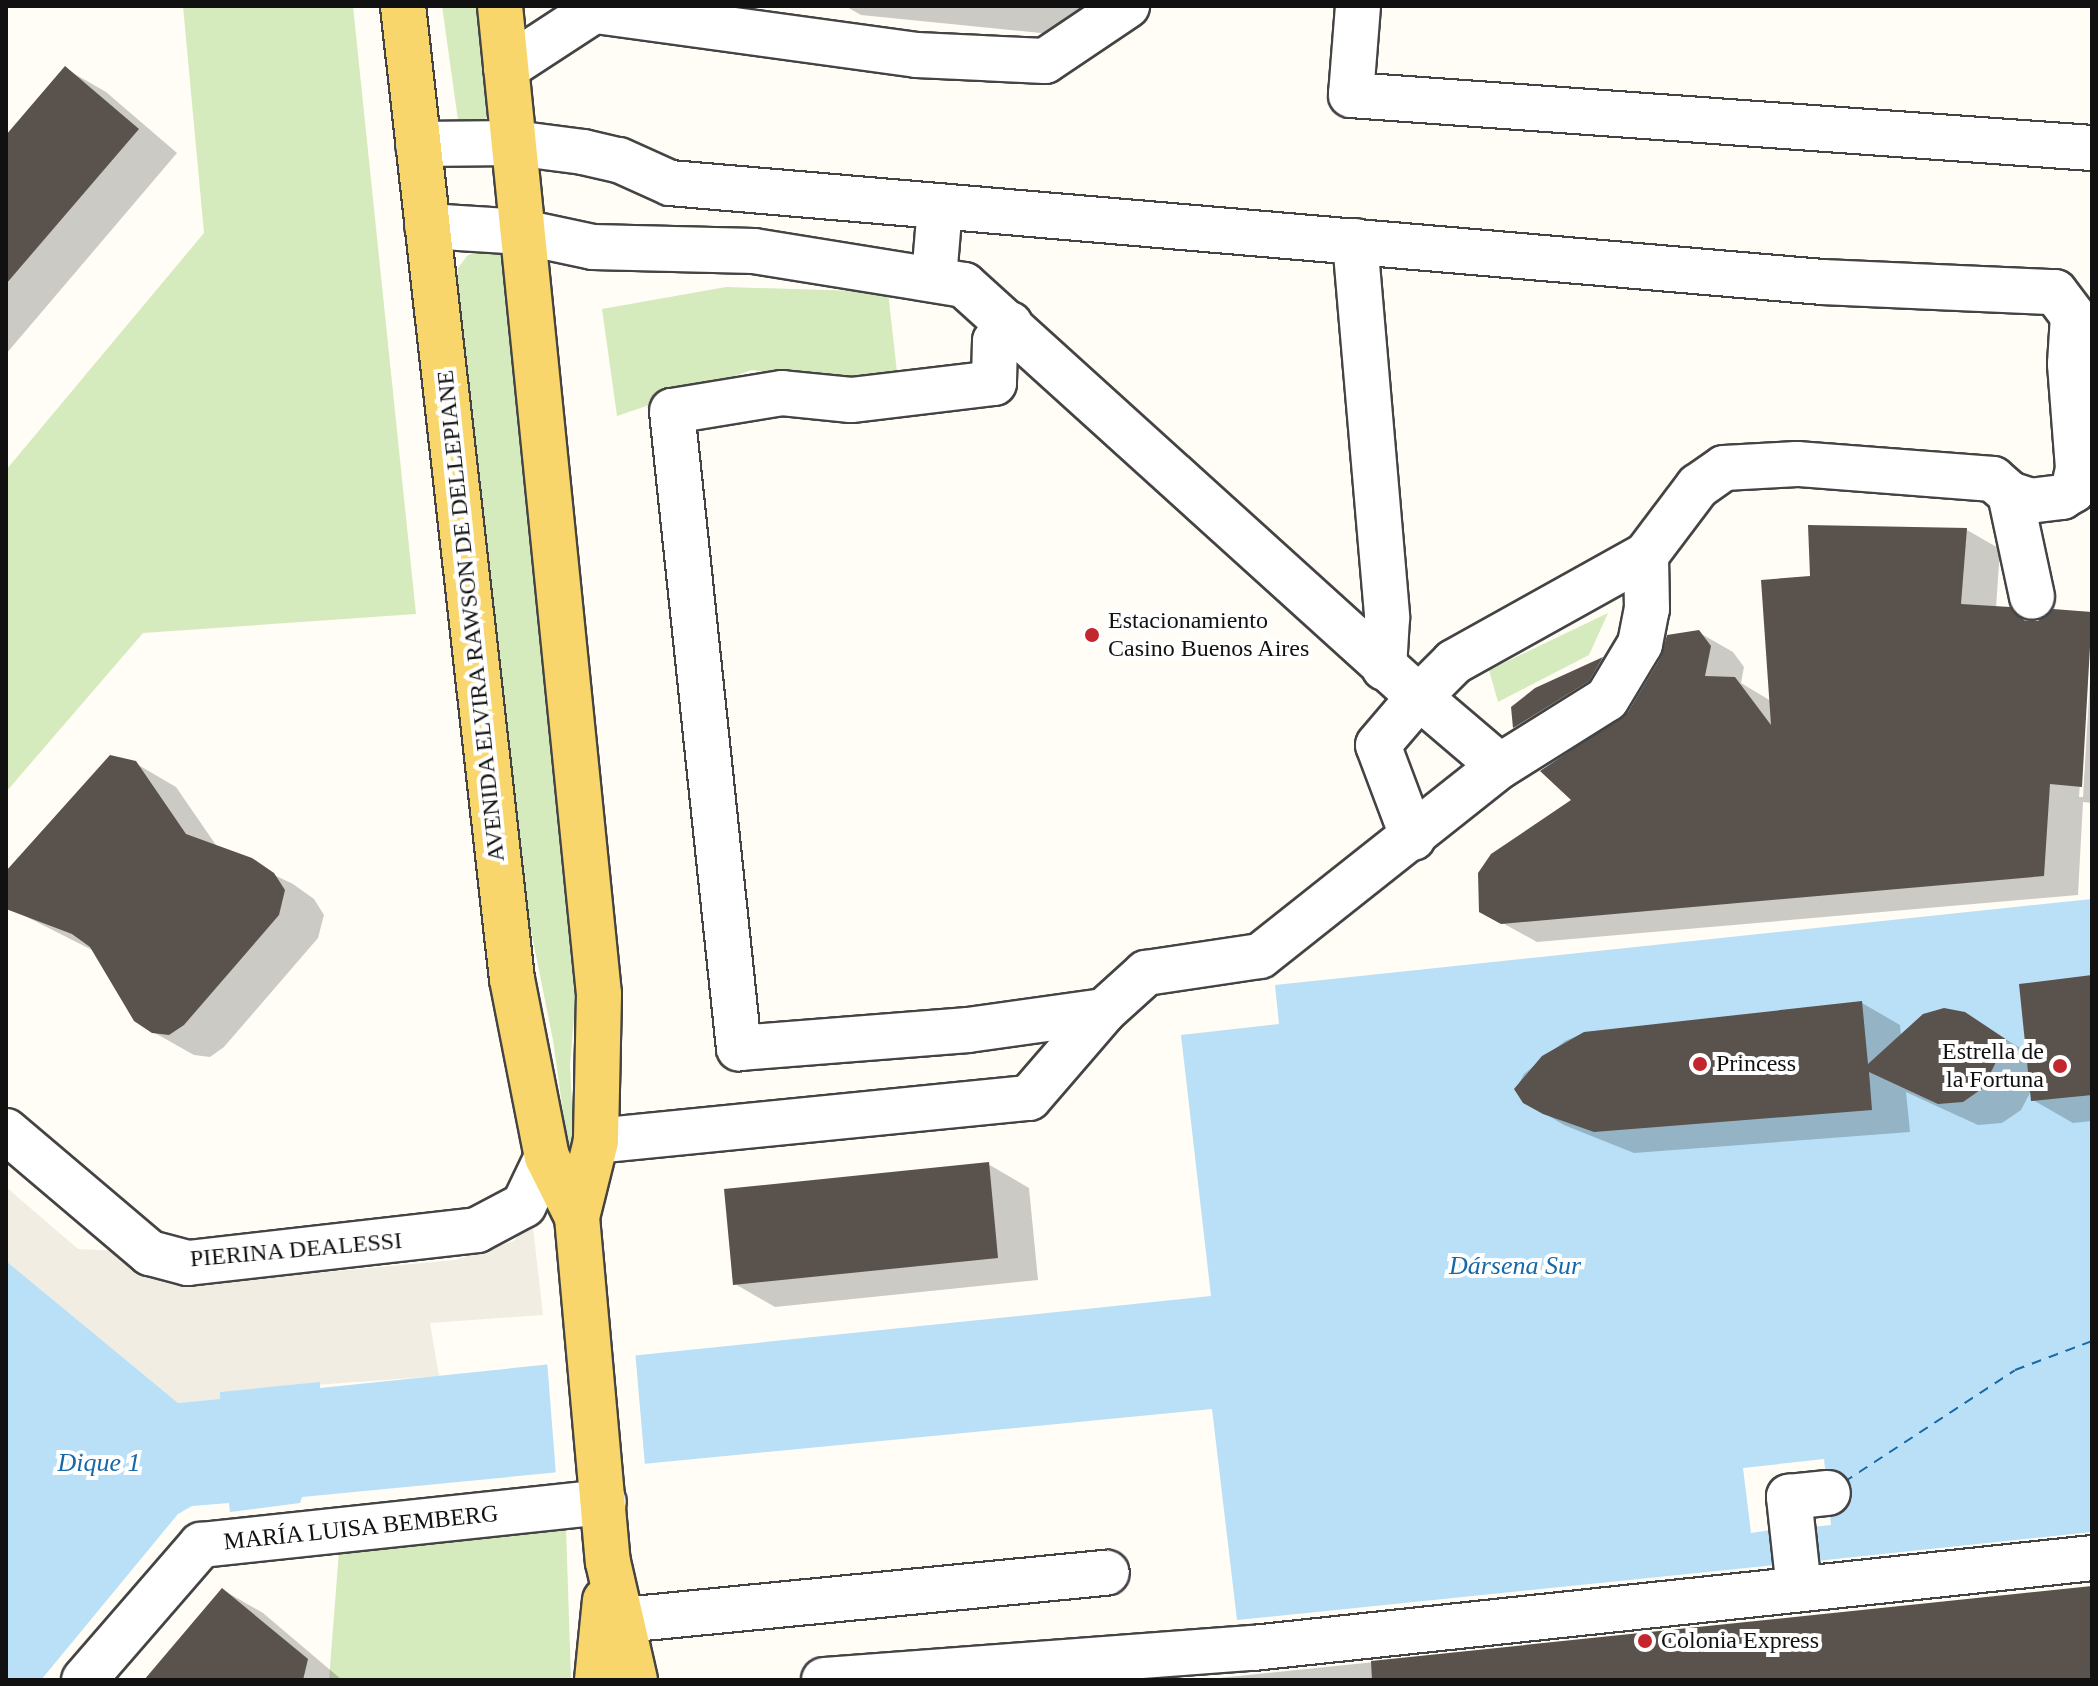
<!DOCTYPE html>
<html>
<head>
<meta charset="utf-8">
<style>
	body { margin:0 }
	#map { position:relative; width:2098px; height:1686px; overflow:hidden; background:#fffdf5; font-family:"Times New Roman",serif }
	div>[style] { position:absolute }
	.green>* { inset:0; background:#d5ebbd }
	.plaza>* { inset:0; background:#f1ede2 }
	.water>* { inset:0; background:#b9e0f7 }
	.pier>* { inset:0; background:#fffdf5 }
	.shadow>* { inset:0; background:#0003 }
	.ferry>* { height:2px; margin-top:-1px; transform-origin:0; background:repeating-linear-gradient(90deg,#1768a6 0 10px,transparent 0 18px) }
	.building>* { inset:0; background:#5a524d }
	.roads { filter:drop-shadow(2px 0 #444) drop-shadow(-2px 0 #444) drop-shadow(0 2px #444) drop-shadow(0 -2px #444) }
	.minor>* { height:44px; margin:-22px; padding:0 22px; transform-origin:22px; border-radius:22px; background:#fff }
	.major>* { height:44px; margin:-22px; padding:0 22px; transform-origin:22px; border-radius:22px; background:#f9d66b }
	.dots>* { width:22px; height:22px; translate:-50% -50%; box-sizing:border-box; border:4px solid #fff; border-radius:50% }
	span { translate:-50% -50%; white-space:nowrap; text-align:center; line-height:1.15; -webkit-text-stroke:8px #fff; paint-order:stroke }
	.street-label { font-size:24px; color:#111 }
	.poi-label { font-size:24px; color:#111 }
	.left { translate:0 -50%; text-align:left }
	.right { translate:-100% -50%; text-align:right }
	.water-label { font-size:26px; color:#1768a6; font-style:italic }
	.frame { position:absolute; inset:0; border:8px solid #111; pointer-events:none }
</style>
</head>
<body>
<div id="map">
	<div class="green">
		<i style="clip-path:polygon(183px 6px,353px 6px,416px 614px,143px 633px,6px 792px,6px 470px,204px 233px)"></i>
		<i style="clip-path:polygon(442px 6px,476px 6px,488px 115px,481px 126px,471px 129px,458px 120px)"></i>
		<i style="clip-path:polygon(484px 246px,502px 251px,512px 264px,565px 836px,576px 994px,570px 1065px,575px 1163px,570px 1162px,553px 1040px,523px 891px,457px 281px,458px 268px,467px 256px)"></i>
		<i style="clip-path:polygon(726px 287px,888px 292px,898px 381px,842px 383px,752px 370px,617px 416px,602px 309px)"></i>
		<i style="clip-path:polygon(1608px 613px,1589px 655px,1498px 702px,1489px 670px)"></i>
		<i style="clip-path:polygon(566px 1528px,571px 1680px,329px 1680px,339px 1551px)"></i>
	</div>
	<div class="plaza">
		<i style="clip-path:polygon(6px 1187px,78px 1249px,117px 1251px,161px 1278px,209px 1283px,455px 1260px,514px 1241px,532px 1219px,543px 1315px,430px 1323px,439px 1376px,221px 1392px,221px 1399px,178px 1403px,6px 1261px)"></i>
	</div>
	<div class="water">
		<i style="clip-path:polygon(2092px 899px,2092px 1532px,1816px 1561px,1812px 1527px,1831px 1525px,1824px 1459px,1743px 1468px,1751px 1533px,1771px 1530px,1775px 1565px,1237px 1620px,1212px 1409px,302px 1497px,300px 1503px,230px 1512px,229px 1503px,192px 1506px,178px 1514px,41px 1680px,6px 1680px,6px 1261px,178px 1403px,220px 1399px,220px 1392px,320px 1382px,320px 1388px,1211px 1296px,1181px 1035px,1279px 1024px,1275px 985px)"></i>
	</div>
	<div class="pier">
		<i style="clip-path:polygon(635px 1350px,645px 1466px,556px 1475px,547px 1360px)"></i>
	</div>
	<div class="shadow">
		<i style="clip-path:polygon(845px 6px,1098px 6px,1091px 38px,861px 15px)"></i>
		<i style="clip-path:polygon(66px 69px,106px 92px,177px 153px,6px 354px,6px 138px)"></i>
		<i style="clip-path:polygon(1967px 530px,2000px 549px,1996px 608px,2009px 609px,2034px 623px,2053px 612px,2092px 614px,2079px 797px,2083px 797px,2092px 645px,2092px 803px,2083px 802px,2078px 895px,1537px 942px,1481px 911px,1575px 800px,1629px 714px,1698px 632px,1733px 652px,1744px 667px,1741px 683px,1771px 701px,1812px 578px)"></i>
		<i style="clip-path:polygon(1603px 659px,1611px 664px,1598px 686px,1524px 732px,1515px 727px,1513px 708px,1536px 690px)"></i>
		<i style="clip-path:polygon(135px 763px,176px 787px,218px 848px,293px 884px,314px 899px,324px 915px,318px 938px,224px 1047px,210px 1057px,194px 1055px,153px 1032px,96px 952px,11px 909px,6px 898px,6px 880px)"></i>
		<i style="clip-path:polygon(2092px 978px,2092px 1121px,2073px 1123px,2033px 1100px,2032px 1089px,2021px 1110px,2002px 1123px,1978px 1125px,1906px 1092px,1910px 1132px,1634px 1153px,1564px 1125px,1525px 1102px,1516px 1089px,1524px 1074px,1565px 1041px,1584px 1033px,1862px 1003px,1900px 1025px,1901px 1037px,1964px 1013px,2028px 1053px)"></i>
		<i style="clip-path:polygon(988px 1164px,1029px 1188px,1038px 1280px,775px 1307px,735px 1284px)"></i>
		<i style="clip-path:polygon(2092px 1588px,2092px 1680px,1200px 1680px)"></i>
		<i style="clip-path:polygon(223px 1590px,263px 1613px,342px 1680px,147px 1680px)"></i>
	</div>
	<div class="ferry">
		<i style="left:1844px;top:1482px;width:204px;rotate:-33.2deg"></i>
		<i style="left:2015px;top:1370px;width:82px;rotate:-20.6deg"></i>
	</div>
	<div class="building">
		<i style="clip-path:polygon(65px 66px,139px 129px,6px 284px,6px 135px)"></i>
		<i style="clip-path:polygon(1808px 525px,1967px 528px,1961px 604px,2010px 607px,2025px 621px,2038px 621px,2053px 609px,2092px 612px,2082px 787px,2050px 784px,2044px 876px,1501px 924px,1479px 912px,1478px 873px,1491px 854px,1571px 800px,1540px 771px,1628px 712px,1661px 657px,1667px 635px,1699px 630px,1711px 646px,1705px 676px,1735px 677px,1771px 725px,1761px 580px,1810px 576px)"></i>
		<i style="clip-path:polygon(1603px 657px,1589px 681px,1513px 728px,1511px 707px,1535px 688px)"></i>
		<i style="clip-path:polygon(110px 755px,136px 761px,186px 834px,252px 858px,274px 873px,285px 890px,279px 915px,184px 1025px,169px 1035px,152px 1033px,134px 1021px,90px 947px,72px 934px,6px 909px,6px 871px)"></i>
		<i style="clip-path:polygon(2092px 975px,2092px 1095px,2031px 1101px,2019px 984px)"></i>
		<i style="clip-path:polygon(1862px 1001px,1868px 1064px,1923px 1014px,1944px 1008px,1965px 1012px,2007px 1040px,1983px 1088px,1963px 1102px,1938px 1104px,1869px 1072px,1872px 1110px,1594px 1132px,1543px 1114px,1523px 1103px,1514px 1089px,1542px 1056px,1584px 1032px)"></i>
		<i style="clip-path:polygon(989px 1162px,998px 1258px,733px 1285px,724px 1189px)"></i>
		<i style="clip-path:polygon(2092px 1586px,2092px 1680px,1372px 1680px,1371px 1661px)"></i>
		<i style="clip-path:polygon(222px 1588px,308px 1659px,303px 1680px,144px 1680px)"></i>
	</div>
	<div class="roads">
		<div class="minor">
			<i style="left:1358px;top:6px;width:89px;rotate:94.5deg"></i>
			<i style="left:1351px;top:95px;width:743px;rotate:4.09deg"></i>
			<i style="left:596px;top:11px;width:324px;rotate:7.8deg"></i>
			<i style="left:917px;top:55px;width:128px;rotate:2.7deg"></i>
			<i style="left:1045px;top:61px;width:99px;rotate:-33.9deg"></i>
			<i style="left:506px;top:68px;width:113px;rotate:-33.1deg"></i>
			<i style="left:418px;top:144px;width:96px;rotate:-0.6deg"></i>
			<i style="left:514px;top:143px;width:70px;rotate:7.4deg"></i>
			<i style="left:583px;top:152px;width:37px;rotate:13deg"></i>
			<i style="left:619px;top:160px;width:56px;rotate:24.3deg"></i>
			<i style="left:670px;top:183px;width:1156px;rotate:4.91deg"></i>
			<i style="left:1822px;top:282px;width:233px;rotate:2.5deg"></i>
			<i style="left:2055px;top:292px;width:30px;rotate:53deg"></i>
			<i style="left:2073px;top:316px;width:48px;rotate:93.6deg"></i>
			<i style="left:2070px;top:364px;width:105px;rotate:85.6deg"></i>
			<i style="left:2078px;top:469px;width:22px;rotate:103deg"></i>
			<i style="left:2073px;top:490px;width:13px;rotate:148deg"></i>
			<i style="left:2062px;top:497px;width:31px;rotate:173deg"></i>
			<i style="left:2031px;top:501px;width:22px;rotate:-162deg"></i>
			<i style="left:2010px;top:494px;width:23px;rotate:-139deg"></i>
			<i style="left:1993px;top:479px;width:197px;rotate:-175.6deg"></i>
			<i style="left:1797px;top:464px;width:73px;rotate:176.9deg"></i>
			<i style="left:1724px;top:468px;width:32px;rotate:145deg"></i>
			<i style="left:1698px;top:486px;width:86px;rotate:127deg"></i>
			<i style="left:1646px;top:555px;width:220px;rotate:150.9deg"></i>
			<i style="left:1454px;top:662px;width:49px;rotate:135deg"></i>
			<i style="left:1419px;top:697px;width:614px;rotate:-137.84deg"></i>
			<i style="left:964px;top:285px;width:213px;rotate:-170.8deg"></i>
			<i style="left:754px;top:251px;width:161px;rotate:-178.6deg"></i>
			<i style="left:593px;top:247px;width:72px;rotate:-167.9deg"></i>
			<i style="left:523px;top:232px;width:96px;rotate:-176.4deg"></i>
			<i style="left:1355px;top:241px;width:378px;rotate:85.1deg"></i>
			<i style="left:1387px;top:618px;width:50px;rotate:93.4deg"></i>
			<i style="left:934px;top:278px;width:72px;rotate:-85.2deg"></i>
			<i style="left:1010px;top:324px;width:23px;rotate:131deg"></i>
			<i style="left:995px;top:341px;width:42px;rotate:91.4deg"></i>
			<i style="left:994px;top:383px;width:144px;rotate:173.2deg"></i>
			<i style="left:851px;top:400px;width:69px;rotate:-174.2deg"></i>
			<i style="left:782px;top:393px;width:111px;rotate:170.7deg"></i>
			<i style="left:672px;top:411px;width:641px;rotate:84deg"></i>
			<i style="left:739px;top:1048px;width:230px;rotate:-4.5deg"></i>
			<i style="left:968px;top:1030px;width:137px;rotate:-8deg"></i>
			<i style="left:2010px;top:494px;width:105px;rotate:77.9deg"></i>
			<i style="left:1413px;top:838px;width:99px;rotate:-110.6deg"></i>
			<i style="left:1378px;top:745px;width:63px;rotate:-49.5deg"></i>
			<i style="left:1419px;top:697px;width:106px;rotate:40.4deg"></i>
			<i style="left:1500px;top:766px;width:126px;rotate:-32.1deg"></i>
			<i style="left:1607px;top:699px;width:64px;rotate:-59deg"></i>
			<i style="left:1640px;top:644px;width:36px;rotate:-79deg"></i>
			<i style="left:1647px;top:609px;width:54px;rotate:-91.1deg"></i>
			<i style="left:6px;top:1131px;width:189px;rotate:40.3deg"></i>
			<i style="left:150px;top:1253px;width:39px;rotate:15deg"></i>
			<i style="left:188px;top:1263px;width:291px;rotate:-6.5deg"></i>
			<i style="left:477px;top:1230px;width:53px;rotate:-28deg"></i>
			<i style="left:524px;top:1205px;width:53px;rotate:-64.4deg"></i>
			<i style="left:596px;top:1141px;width:435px;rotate:-5.7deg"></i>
			<i style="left:1029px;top:1098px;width:115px;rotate:-49.2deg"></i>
			<i style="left:1104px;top:1011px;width:57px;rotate:-42.1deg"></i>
			<i style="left:1146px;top:973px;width:115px;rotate:-8.5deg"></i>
			<i style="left:1260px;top:956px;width:306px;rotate:-38.4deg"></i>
			<i style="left:1799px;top:1589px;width:93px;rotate:-96.2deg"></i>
			<i style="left:1789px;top:1497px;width:39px;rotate:-6deg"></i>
			<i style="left:624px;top:1620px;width:485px;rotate:-5.6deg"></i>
			<i style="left:84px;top:1680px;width:179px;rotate:-49.1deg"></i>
			<i style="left:201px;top:1545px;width:405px;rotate:-6.1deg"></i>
			<i style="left:824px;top:1680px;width:430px;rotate:-4.3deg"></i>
			<i style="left:1253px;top:1648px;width:844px;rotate:-6.12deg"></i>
		</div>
		<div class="major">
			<i style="left:403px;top:6px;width:979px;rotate:83.61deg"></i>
			<i style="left:512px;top:979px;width:181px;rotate:78.9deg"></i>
			<i style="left:547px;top:1157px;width:67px;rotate:63.4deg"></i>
			<i style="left:577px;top:1217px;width:346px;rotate:84.9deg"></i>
			<i style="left:608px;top:1562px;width:121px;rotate:77.1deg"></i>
			<i style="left:500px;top:6px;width:993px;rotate:84.28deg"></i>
			<i style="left:599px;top:994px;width:147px;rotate:91.2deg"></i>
			<i style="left:596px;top:1141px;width:78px;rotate:104deg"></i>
			<i style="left:597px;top:1680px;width:80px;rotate:-84.3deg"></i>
		</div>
	</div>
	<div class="dots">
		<i style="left:1092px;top:635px;background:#c4262e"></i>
		<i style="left:1700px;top:1064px;background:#c4262e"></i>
		<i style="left:2060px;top:1066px;background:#c4262e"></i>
		<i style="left:1645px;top:1641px;background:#c4262e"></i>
	</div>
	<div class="street-label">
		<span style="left:471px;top:616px;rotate:-96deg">AVENIDA ELVIRA RAWSON DE DELLEPIANE</span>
		<span style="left:296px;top:1250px;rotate:-5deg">PIERINA DEALESSI</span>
		<span style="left:361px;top:1528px;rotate:-6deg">MARÍA LUISA BEMBERG</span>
	</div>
	<div class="poi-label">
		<span class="left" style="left:1108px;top:635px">Estacionamiento<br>Casino Buenos Aires</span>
		<span class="right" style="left:2044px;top:1066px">Estrella de<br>la Fortuna</span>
		<span class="left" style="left:1716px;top:1064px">Princess</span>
		<span class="left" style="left:1661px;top:1641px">Colonia Express</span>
	</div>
	<div class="water-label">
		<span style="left:1515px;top:1266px">Dársena Sur</span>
		<span style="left:99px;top:1463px">Dique 1</span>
	</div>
	<div class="frame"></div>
</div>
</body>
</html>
